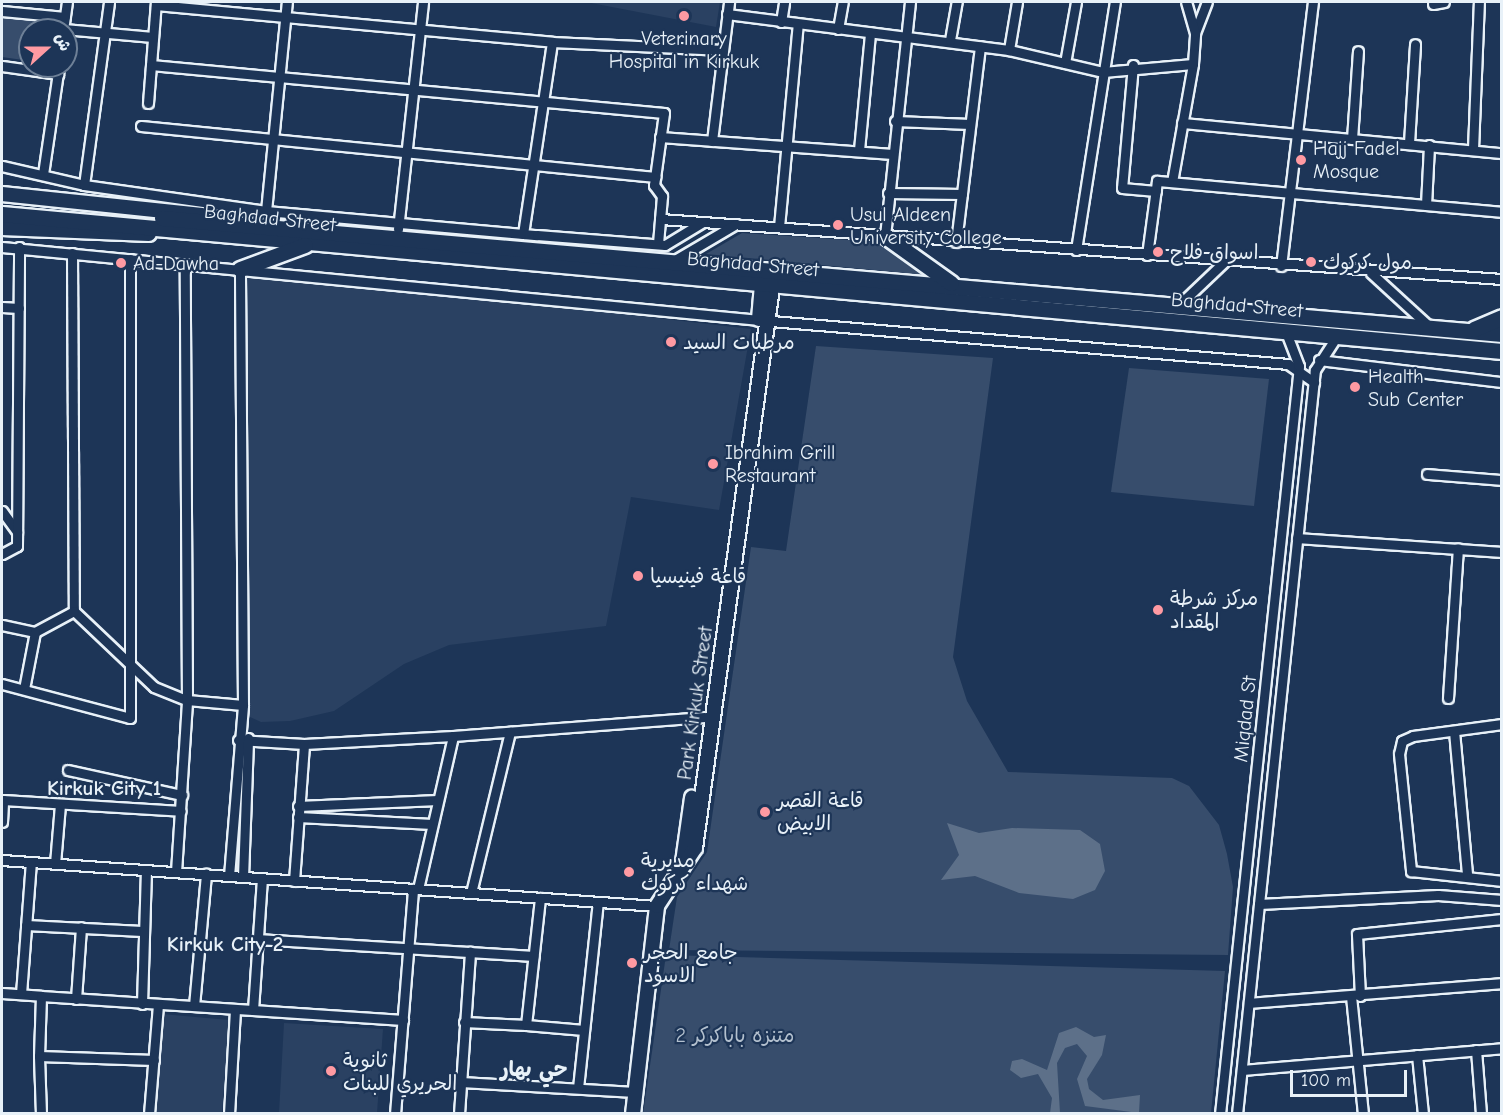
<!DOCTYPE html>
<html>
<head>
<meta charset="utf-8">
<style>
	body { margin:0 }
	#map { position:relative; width:1503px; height:1115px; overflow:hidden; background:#1d3557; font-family:"Comic Neue","Playpen Sans Arabic",sans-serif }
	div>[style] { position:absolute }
	.built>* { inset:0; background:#2a4162 }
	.green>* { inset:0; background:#374d6c }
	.water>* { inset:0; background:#5d7089 }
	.roads { filter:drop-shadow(2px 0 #e8f1f8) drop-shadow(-2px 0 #e8f1f8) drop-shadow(0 2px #e8f1f8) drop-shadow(0 -2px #e8f1f8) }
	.minor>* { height:9px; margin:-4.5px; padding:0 4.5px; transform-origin:4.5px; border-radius:4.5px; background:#1d3557 }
	.secondary>* { height:14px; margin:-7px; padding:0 7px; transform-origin:7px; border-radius:7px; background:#1d3557 }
	.primary>* { height:15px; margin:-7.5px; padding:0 7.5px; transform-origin:7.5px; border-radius:7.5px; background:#1d3557 }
	.dots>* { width:16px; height:16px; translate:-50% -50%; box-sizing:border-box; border:3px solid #1d3557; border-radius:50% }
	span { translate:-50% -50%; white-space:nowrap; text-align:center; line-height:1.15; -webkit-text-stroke:4.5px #1d3557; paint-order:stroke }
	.poi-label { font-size:20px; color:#e8f1f8 }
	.left { translate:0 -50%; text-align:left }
	.street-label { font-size:20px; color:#e8f1f8 }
	.park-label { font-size:20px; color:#b3c0ce }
	.neighbourhood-label { font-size:21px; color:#e8f1f8; font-weight:700 }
	.frame { position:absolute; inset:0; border:3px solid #e8f1f8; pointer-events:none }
	.north { position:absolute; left:18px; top:18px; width:60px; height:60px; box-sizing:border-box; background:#1d3557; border:2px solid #6e8097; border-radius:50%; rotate:69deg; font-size:16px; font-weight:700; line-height:24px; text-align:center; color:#e8f1f8 }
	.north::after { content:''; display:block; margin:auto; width:21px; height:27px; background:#ff9aa2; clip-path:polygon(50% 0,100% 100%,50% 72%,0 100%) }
	.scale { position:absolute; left:1290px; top:1070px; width:117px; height:27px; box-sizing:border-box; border:3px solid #e8f1f8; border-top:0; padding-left:8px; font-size:18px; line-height:21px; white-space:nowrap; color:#e8f1f8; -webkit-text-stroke:4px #1d3557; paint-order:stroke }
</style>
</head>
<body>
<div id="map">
	<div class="built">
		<i style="clip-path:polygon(586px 2px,720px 2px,716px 27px)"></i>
		<i style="clip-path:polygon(242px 270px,751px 329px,719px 510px,631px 497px,606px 626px,449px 645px,404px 664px,334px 711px,290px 721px,261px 722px,248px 716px)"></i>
		<i style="clip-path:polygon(162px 1014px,229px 1020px,222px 1113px,156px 1114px)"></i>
		<i style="clip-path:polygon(284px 1023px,383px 1029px,377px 1113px,279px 1113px)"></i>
	</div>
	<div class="green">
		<i style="clip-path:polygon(2px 16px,58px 23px,57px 30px,30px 30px,30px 61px,2px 57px)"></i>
		<i style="clip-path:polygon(742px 233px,879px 242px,926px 275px,706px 254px)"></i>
		<i style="clip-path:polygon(816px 346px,993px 358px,953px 657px,967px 701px,1008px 772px,1172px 778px,1189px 786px,1219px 825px,1227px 854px,1233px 887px,1228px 955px,669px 950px,677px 897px,707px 852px,751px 547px,786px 551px)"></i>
		<i style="clip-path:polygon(1129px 368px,1269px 379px,1254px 506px,1111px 492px)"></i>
		<i style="clip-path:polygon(666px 955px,1225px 971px,1211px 1113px,643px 1114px)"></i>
	</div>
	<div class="water">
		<i style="clip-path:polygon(947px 823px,979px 833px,1012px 828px,1080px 830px,1100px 844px,1105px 871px,1095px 890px,1073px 899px,1019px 893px,975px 876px,941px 880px,959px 855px)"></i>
		<i style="clip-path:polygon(1076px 1027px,1094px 1037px,1106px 1035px,1102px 1055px,1087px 1079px,1089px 1089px,1103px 1100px,1140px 1095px,1139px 1113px,1085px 1106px,1077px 1079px,1087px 1056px,1077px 1044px,1065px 1048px,1057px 1063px,1060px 1113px,1050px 1113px,1052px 1098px,1038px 1074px,1021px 1078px,1010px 1070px,1012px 1061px,1022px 1059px,1047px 1070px,1059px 1033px)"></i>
	</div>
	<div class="roads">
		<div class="minor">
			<i style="left:1017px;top:2px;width:49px;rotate:99.5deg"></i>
			<i style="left:1009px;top:50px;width:97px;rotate:13.2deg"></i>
			<i style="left:1103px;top:72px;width:90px;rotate:-5.1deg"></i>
			<i style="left:1433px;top:4px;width:11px;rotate:-10deg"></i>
			<i style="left:156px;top:5px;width:398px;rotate:5.3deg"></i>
			<i style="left:552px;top:42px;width:171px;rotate:2.7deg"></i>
			<i style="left:2px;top:11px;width:63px;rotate:5.4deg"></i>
			<i style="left:727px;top:14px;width:284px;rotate:7.3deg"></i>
			<i style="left:781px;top:22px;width:20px;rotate:-81deg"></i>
			<i style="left:64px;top:23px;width:21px;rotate:-82deg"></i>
			<i style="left:64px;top:29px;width:89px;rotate:5.1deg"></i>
			<i style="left:838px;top:29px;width:27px;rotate:-80deg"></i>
			<i style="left:1195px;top:33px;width:33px;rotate:-69deg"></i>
			<i style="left:950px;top:40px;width:39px;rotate:-80deg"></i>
			<i style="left:1065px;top:63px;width:62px;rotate:-79.8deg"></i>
			<i style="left:151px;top:65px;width:515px;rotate:5.35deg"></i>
			<i style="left:664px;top:113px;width:73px;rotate:97.9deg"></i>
			<i style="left:654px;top:185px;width:14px;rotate:54deg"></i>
			<i style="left:662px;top:196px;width:48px;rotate:94.8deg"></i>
			<i style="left:1133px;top:65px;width:123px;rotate:95.1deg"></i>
			<i style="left:1122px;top:188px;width:34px;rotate:5deg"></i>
			<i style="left:2px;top:66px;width:57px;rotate:8.1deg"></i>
			<i style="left:148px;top:103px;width:101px;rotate:-85.5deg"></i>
			<i style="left:895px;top:121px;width:75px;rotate:2.3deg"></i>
			<i style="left:1182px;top:123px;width:321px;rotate:5.4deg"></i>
			<i style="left:141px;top:126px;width:517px;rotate:5.67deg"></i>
			<i style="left:660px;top:137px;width:233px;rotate:4.2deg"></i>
			<i style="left:1352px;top:139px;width:88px;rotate:-86.1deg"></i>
			<i style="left:712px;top:141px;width:140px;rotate:-83deg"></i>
			<i style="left:1409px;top:143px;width:99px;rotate:-86.5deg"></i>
			<i style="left:1473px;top:149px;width:147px;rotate:-87.7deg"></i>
			<i style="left:859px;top:150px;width:118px;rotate:-84.6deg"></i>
			<i style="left:2px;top:166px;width:84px;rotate:13deg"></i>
			<i style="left:84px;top:185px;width:184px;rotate:8.1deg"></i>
			<i style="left:266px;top:211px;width:272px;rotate:5.1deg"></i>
			<i style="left:537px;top:235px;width:128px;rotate:4.5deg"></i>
			<i style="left:665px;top:245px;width:44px;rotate:-31.2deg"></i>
			<i style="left:43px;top:174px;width:109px;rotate:-81.6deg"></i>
			<i style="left:1172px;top:182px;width:120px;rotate:-79.9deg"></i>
			<i style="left:1193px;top:64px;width:31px;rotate:-86deg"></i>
			<i style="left:1195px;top:33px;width:32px;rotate:-106deg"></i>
			<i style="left:84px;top:185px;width:185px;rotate:-82.2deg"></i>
			<i style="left:888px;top:193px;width:74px;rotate:0.8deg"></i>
			<i style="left:1426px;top:205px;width:60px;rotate:-87.1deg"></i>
			<i style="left:266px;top:211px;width:210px;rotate:-84.3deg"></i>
			<i style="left:660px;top:219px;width:844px;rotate:4.08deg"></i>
			<i style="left:779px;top:227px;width:204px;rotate:-84.7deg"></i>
			<i style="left:398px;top:229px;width:228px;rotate:-83.7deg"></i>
			<i style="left:523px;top:234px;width:194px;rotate:-81.4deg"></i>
			<i style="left:885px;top:236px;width:235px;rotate:-83.9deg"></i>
			<i style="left:956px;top:242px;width:197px;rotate:-83deg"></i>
			<i style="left:2px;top:247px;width:761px;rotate:5.51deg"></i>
			<i style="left:759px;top:320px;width:531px;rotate:4.75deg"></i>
			<i style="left:1288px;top:364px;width:32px;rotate:35deg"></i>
			<i style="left:1076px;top:250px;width:251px;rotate:-81.1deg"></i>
			<i style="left:72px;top:253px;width:358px;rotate:89.7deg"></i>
			<i style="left:74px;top:611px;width:110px;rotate:43.5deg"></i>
			<i style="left:154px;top:687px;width:35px;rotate:22deg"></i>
			<i style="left:187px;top:700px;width:56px;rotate:5.1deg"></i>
			<i style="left:1147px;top:255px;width:75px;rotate:-82.3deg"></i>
			<i style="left:1157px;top:181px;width:346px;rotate:5.1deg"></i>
			<i style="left:675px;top:260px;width:71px;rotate:-30.5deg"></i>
			<i style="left:1281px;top:266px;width:266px;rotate:-83.1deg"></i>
			<i style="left:1371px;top:273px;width:80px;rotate:42.5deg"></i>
			<i style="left:1179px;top:305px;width:64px;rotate:-43.7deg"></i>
			<i style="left:2px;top:307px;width:17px;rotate:3deg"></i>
			<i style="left:1319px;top:360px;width:184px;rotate:6.9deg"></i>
			<i style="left:1427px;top:474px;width:75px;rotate:4.6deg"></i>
			<i style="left:2px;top:511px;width:26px;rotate:54deg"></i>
			<i style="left:1297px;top:538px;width:205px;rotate:3.9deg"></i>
			<i style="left:2px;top:554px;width:17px;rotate:-28deg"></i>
			<i style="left:17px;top:546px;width:299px;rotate:-89.6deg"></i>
			<i style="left:2px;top:625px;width:34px;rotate:12deg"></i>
			<i style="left:35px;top:632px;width:44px;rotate:-28.3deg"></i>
			<i style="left:2px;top:684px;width:132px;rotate:14.9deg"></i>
			<i style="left:130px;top:718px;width:459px;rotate:-90deg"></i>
			<i style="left:24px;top:689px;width:58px;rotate:-79.1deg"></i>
			<i style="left:1448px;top:698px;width:150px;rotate:-86.2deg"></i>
			<i style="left:1502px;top:724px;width:90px;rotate:172.3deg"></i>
			<i style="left:1413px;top:736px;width:12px;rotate:156deg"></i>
			<i style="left:1402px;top:741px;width:13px;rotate:103deg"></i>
			<i style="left:1399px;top:754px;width:118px;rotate:84.1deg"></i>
			<i style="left:1411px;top:871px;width:92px;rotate:6.3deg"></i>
			<i style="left:1454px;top:731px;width:145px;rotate:84.8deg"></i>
			<i style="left:238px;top:740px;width:66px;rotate:3.5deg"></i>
			<i style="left:304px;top:744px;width:149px;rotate:-3.1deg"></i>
			<i style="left:453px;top:736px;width:252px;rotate:-4.3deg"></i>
			<i style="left:68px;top:770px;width:117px;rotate:12.4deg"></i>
			<i style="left:298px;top:806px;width:140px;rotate:-2.5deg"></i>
			<i style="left:298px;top:817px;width:134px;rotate:3deg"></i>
			<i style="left:2px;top:822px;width:22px;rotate:-87deg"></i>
			<i style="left:3px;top:800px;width:178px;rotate:3.5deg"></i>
			<i style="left:2px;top:860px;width:657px;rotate:4.02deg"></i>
			<i style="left:55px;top:864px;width:59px;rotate:-85.2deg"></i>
			<i style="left:176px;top:872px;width:172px;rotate:-86.3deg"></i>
			<i style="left:187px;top:700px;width:436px;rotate:-90.3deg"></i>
			<i style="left:229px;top:876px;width:172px;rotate:-85.3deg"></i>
			<i style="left:243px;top:705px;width:436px;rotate:-90.4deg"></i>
			<i style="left:243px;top:877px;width:139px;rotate:-87.9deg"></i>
			<i style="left:294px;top:881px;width:137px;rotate:-85.8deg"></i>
			<i style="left:418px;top:889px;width:157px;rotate:-77.1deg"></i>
			<i style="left:471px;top:893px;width:166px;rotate:-76.4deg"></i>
			<i style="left:1259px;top:904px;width:179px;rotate:-2.9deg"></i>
			<i style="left:1438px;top:895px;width:64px;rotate:4.5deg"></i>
			<i style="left:26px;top:925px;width:116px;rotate:3deg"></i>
			<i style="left:257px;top:939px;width:277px;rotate:3.5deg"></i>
			<i style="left:2px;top:993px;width:39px;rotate:4deg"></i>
			<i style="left:41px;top:996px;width:60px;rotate:91.9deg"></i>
			<i style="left:21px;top:994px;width:132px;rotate:-85.7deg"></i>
			<i style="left:41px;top:996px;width:363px;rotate:3.8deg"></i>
			<i style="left:1351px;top:996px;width:119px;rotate:84.2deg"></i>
			<i style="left:1360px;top:996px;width:62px;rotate:-92.8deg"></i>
			<i style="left:1357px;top:934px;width:146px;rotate:-5.9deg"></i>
			<i style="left:76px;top:999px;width:72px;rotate:-86deg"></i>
			<i style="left:1249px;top:1003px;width:254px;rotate:-4.5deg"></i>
			<i style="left:142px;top:1004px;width:134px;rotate:-88.3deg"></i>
			<i style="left:194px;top:1006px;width:133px;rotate:-84.8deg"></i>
			<i style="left:253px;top:1010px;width:132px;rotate:-86.1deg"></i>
			<i style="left:464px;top:1022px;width:62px;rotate:2.8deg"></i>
			<i style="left:526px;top:1025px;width:128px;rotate:-83.7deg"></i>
			<i style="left:526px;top:1025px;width:58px;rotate:4.9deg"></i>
			<i style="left:1476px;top:1050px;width:64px;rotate:85.5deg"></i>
			<i style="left:1417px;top:1055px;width:59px;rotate:84.2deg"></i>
			<i style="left:1242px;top:1070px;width:261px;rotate:-4.8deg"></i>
			<i style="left:461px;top:1082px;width:174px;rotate:3.3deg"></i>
			<i style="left:578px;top:1088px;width:187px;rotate:-83.9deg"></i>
			<i style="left:41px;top:1114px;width:58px;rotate:-92deg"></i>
			<i style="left:39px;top:1056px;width:115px;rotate:2deg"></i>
			<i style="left:149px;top:1114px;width:109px;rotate:-85.3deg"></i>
			<i style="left:229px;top:1114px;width:105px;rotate:-86.7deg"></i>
			<i style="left:395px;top:1114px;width:226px;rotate:-85.4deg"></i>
			<i style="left:459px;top:1114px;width:163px;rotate:-86.1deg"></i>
			<i style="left:1220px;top:1114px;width:752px;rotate:-83.97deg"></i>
			<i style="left:1299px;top:366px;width:39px;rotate:-111deg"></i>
			<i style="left:1237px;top:1114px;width:748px;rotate:-84.02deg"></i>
			<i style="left:1315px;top:370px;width:40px;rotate:-57.1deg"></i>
		</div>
		<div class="secondary">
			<i style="left:2px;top:194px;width:201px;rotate:6deg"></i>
			<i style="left:2px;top:228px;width:147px;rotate:2.3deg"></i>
			<i style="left:759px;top:319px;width:33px;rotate:-85deg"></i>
			<i style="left:683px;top:862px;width:65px;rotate:-82deg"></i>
			<i style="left:633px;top:1114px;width:209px;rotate:-83.4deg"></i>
			<i style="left:657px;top:906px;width:69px;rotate:-56.8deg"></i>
			<i style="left:695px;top:848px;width:566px;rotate:-82.18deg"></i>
		</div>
		<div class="primary">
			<i style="left:2px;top:214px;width:1506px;rotate:5.22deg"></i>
			<i style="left:162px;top:218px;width:1345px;rotate:4.95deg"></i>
			<i style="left:885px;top:236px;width:81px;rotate:35.5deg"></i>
			<i style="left:240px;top:269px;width:69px;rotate:-20.3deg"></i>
			<i style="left:1474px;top:329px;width:30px;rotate:-23deg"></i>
		</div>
	</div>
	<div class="dots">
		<i style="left:684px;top:16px;background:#ff9aa2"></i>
		<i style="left:1301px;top:160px;background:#ff9aa2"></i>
		<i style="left:838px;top:225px;background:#ff9aa2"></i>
		<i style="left:1158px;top:252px;background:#ff9aa2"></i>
		<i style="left:1311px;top:262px;background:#ff9aa2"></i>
		<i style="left:121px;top:263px;background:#ff9aa2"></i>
		<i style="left:671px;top:342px;background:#ff9aa2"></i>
		<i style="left:1355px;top:387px;background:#ff9aa2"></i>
		<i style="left:713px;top:464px;background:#ff9aa2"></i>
		<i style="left:638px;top:576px;background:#ff9aa2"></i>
		<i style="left:1158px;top:610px;background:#ff9aa2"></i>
		<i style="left:765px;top:812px;background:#ff9aa2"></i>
		<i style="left:629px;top:872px;background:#ff9aa2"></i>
		<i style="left:632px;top:963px;background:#ff9aa2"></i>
		<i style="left:331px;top:1071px;background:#ff9aa2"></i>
	</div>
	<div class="poi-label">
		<span style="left:684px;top:50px">Veterinary<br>Hospital in Kirkuk</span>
		<span class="left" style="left:1313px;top:160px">Hajj Fadel<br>Mosque</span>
		<span class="left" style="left:850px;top:226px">Usul Aldeen<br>University College</span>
		<span class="left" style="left:1170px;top:252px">اسواق فلاح</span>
		<span class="left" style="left:1323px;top:262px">مول كركوك</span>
		<span class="left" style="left:133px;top:263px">Ad-Dawha</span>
		<span class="left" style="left:683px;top:342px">مرطبات السيد</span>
		<span class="left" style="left:1368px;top:388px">Health<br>Sub Center</span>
		<span class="left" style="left:725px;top:464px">Ibrahim Grill<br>Restaurant</span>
		<span class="left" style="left:650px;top:576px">قاعة فينيسيا</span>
		<span class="left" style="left:1170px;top:610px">مركز شرطة<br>المقداد</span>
		<span class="left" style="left:777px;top:812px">قاعة القصر<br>الابيض</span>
		<span class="left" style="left:641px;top:872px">مديرية<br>شهداء كركوك</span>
		<span class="left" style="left:644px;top:964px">جامع الحجر<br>الاسود</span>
		<span class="left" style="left:343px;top:1072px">ثانوية<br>الحريري للبنات</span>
	</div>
	<div class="street-label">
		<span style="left:270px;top:218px;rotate:6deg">Baghdad Street</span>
		<span style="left:753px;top:264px;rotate:5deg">Baghdad Street</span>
		<span style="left:1237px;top:305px;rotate:5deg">Baghdad Street</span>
		<span style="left:695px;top:703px;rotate:-82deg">Park Kirkuk Street</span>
		<span style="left:1245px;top:719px;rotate:-84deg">Miqdad St</span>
	</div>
	<div class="park-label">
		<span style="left:735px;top:1035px">متنزه باباكركر 2</span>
	</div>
	<div class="neighbourhood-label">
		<span style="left:104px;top:788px">Kirkuk City 1</span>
		<span style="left:225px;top:944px">Kirkuk City 2</span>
		<span style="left:534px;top:1069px">حي بهار</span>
	</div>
	<div class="frame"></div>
	<div class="north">ش</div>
	<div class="scale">100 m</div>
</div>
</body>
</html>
